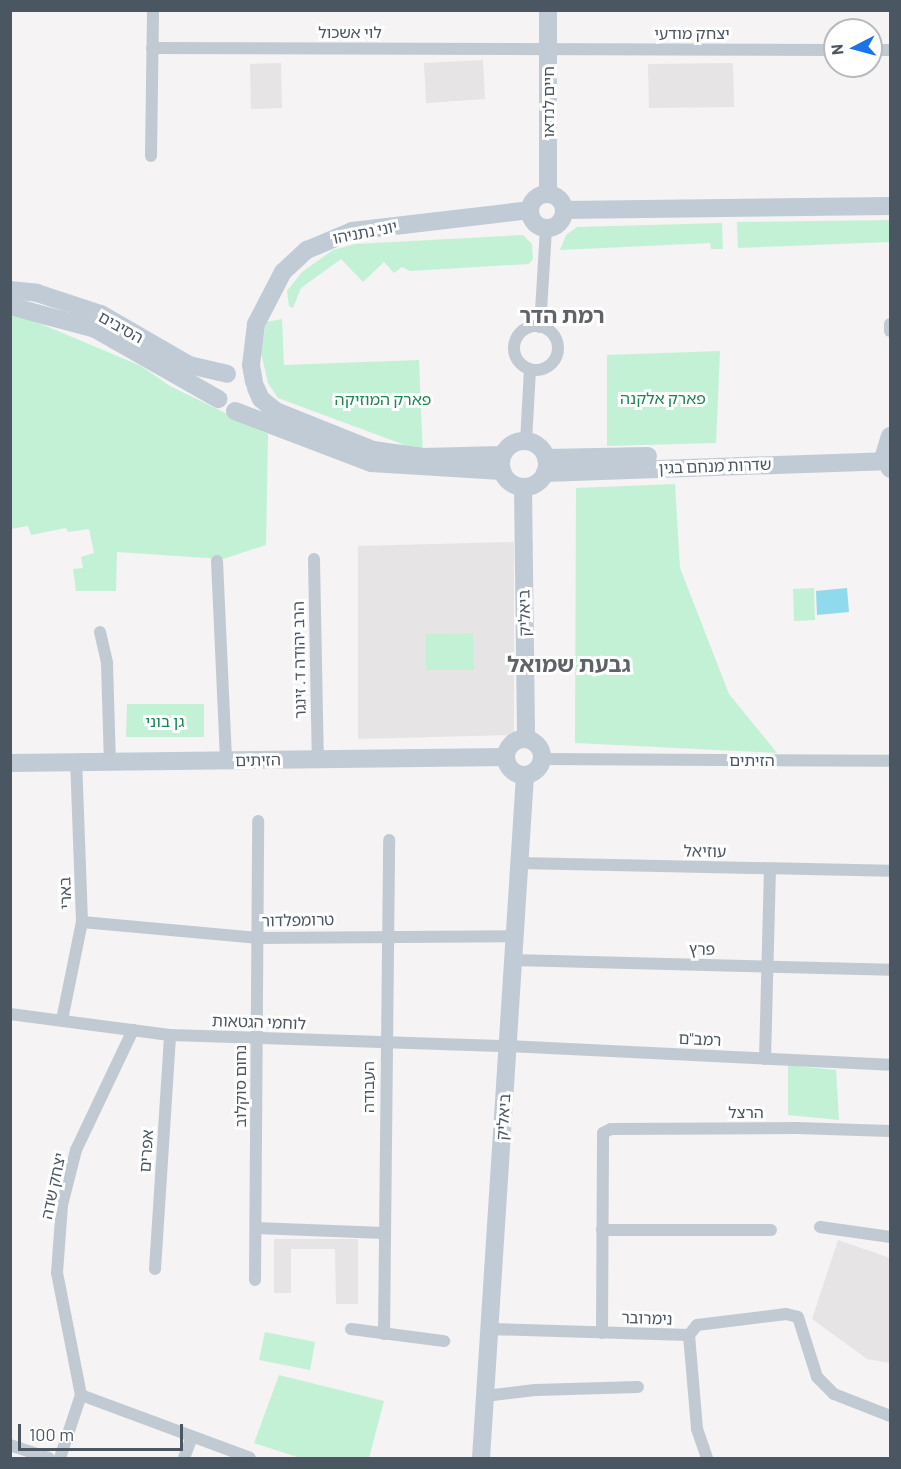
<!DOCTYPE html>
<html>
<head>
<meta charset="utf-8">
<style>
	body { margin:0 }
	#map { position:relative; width:901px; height:1469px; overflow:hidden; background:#f5f3f3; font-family:Barlow,"Noto Sans Hebrew",sans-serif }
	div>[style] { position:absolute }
	.education>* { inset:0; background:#e6e4e5 }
	.green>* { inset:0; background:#c3f1d5 }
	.water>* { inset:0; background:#90daee }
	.street>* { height:12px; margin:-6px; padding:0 6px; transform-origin:6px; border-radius:6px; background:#c1cad2 }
	.street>.ring { margin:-6px; padding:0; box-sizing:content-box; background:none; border:12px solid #c1cad2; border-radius:50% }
	.secondary>* { height:18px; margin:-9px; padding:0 9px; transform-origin:9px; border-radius:9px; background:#c1cbd6 }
	.secondary>.ring { margin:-9px; padding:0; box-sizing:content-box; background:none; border:18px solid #c1cbd6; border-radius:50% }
	span { translate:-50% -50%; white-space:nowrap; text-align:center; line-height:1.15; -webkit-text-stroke:6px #fff; paint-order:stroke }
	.street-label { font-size:16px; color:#4a5661 }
	.park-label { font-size:16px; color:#17864f }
	.district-label { font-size:22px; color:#5f6368; font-weight:700 }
	.frame { position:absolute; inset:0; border:12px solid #4a5661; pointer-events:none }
	.north { position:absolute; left:823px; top:18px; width:60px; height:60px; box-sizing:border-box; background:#fff; border:2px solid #b7bbc0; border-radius:50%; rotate:264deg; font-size:16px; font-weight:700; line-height:24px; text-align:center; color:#4a5661 }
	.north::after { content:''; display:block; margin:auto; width:21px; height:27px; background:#1a73e8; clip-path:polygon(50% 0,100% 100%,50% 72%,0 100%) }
	.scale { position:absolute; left:18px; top:1424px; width:165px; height:27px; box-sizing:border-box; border:3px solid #4a5661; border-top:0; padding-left:8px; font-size:18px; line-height:21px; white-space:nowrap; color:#4a5661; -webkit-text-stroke:4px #fff; paint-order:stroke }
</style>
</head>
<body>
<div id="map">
	<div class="education">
		<i style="clip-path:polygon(483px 60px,485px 99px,426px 103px,424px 63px)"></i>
		<i style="clip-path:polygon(281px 63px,282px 108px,251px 109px,250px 64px)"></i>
		<i style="clip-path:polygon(733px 63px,734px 107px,649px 108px,648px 64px)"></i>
		<i style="clip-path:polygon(514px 542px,514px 735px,358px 739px,358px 546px)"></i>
		<i style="clip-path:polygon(274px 1239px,358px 1239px,358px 1304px,336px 1304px,335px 1249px,291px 1249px,291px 1293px,274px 1293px)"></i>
		<i style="clip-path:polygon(838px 1240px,890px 1258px,890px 1363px,867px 1359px,812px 1319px)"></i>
	</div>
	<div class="green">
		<i style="clip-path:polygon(890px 220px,890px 242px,738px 248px,737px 222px)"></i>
		<i style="clip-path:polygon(722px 223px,723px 249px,711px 249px,710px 243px,560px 250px,566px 235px,577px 227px)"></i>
		<i style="clip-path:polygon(523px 235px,532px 244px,533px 259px,529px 264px,410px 271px,402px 267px,394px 273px,384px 262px,363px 282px,341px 259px,301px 288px,293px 308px,289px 306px,287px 291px,302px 272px,333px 250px,355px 244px)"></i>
		<i style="clip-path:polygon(11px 316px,34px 321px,141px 366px,170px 386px,268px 434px,266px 545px,223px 559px,117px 552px,116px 591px,76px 591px,73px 569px,83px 568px,81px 557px,94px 553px,89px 529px,68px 532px,66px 528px,31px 535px,28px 526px,11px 529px)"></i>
		<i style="clip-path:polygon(282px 319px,284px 365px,419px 360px,423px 457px,402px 444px,278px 398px,268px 383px,261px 353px,266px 322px)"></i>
		<i style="clip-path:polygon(720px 351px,716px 443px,607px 446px,607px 355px)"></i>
		<i style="clip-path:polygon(675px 484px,680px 568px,729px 694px,777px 753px,575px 743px,576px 488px)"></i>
		<i style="clip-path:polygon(814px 588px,815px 620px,794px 621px,793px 589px)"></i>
		<i style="clip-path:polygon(473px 633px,474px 670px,426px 670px,426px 634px)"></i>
		<i style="clip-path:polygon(127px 704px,204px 704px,204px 737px,126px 737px)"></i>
		<i style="clip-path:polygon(788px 1065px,836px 1070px,839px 1120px,788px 1115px)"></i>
		<i style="clip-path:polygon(265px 1332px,315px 1342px,310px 1370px,259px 1360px)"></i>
		<i style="clip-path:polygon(279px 1375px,384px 1401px,369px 1458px,300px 1458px,254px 1443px)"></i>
	</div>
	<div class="water">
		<i style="clip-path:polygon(847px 588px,849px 612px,817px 615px,816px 591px)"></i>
	</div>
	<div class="street">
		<i style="left:152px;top:48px;width:683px;rotate:0.17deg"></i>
		<i style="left:871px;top:50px;width:19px"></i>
		<i style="left:151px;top:156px;width:146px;rotate:-89.2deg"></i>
		<i style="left:890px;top:324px;width:7px;rotate:90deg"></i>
		<i class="ring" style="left:514px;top:326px;width:32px;height:32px"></i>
		<i style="left:540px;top:327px;width:99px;rotate:-86.5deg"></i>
		<i style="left:526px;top:441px;width:71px;rotate:-86.8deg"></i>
		<i style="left:314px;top:559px;width:200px;rotate:88.9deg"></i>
		<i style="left:217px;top:561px;width:200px;rotate:87.4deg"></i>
		<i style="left:100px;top:632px;width:32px;rotate:77deg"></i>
		<i style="left:107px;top:663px;width:99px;rotate:88.3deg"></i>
		<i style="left:542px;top:759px;width:348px;rotate:0.3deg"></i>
		<i style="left:519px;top:863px;width:371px;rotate:1.2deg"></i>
		<i style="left:82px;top:922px;width:176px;rotate:5.2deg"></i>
		<i style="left:257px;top:938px;width:257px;rotate:-0.4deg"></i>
		<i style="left:513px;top:960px;width:377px;rotate:1.5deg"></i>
		<i style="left:10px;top:1014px;width:161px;rotate:7.5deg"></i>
		<i style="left:170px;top:1035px;width:337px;rotate:1.9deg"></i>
		<i style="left:507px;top:1046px;width:383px;rotate:2.8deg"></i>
		<i style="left:62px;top:1020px;width:100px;rotate:-78.5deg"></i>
		<i style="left:82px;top:922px;width:160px;rotate:-92.1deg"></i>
		<i style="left:765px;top:1059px;width:190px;rotate:-88.5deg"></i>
		<i style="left:820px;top:1227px;width:71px;rotate:8.1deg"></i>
		<i style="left:256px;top:1228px;width:128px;rotate:2.2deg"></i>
		<i style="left:602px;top:1230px;width:169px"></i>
		<i style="left:155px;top:1269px;width:234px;rotate:-86.3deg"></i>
		<i style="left:255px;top:1280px;width:459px;rotate:-89.6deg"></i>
		<i style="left:351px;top:1329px;width:94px;rotate:7.4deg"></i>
		<i style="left:489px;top:1329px;width:200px;rotate:1.7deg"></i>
		<i style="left:602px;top:1333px;width:200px;rotate:-89.7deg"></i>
		<i style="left:603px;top:1133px;width:9px;rotate:-27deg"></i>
		<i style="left:611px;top:1129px;width:185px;rotate:-0.3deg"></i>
		<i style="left:796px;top:1128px;width:94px;rotate:1.8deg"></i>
		<i style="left:384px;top:1334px;width:494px;rotate:-89.4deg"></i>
		<i style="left:689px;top:1335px;width:13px;rotate:-51deg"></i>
		<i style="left:697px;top:1325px;width:90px;rotate:-7deg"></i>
		<i style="left:786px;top:1314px;width:12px;rotate:14deg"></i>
		<i style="left:798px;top:1317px;width:63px;rotate:72.4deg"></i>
		<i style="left:817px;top:1377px;width:24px;rotate:45deg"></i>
		<i style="left:834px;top:1394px;width:60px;rotate:21.4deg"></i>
		<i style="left:689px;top:1335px;width:94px;rotate:85.1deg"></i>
		<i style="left:697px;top:1429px;width:31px;rotate:71deg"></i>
		<i style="left:81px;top:1395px;width:180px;rotate:20.4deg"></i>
		<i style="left:485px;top:1396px;width:50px;rotate:-6.8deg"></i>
		<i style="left:535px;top:1390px;width:103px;rotate:-1.7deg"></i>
		<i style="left:10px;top:1445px;width:41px;rotate:18.4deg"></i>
		<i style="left:60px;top:1458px;width:66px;rotate:-71.6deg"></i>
		<i style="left:81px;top:1395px;width:124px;rotate:-101.1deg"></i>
		<i style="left:57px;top:1273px;width:68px;rotate:-85.8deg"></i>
		<i style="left:62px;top:1205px;width:57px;rotate:-75.7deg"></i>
		<i style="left:76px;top:1150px;width:133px;rotate:-64.6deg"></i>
		<i style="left:184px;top:1458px;width:22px;rotate:-69deg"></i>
	</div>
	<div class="secondary">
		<i style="left:548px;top:10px;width:184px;rotate:90deg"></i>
		<i class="ring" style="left:530px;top:194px;width:16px;height:16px"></i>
		<i style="left:564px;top:210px;width:326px;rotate:-0.7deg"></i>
		<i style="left:10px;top:290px;width:27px;rotate:6deg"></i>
		<i style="left:37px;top:293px;width:67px;rotate:18.2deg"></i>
		<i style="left:101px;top:314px;width:102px;rotate:30.1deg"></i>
		<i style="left:189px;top:365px;width:39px;rotate:13deg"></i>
		<i style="left:10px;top:306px;width:88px;rotate:15.1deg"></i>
		<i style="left:95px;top:329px;width:142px;rotate:29.6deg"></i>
		<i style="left:254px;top:382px;width:17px;rotate:-100deg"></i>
		<i style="left:251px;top:365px;width:41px;rotate:-83deg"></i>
		<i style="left:256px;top:324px;width:59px;rotate:-62.6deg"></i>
		<i style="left:283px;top:272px;width:33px;rotate:-43deg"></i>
		<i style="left:307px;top:250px;width:49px;rotate:-22.9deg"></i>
		<i style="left:352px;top:231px;width:179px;rotate:-6.7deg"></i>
		<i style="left:256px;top:388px;width:12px;rotate:66deg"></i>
		<i style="left:261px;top:399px;width:19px;rotate:39deg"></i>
		<i style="left:276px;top:411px;width:105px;rotate:21.9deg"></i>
		<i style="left:373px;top:450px;width:50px;rotate:8deg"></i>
		<i style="left:423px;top:457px;width:79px;rotate:-1.5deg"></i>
		<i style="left:235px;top:411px;width:146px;rotate:20.9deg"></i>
		<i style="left:371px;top:463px;width:131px;rotate:3.5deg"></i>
		<i style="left:890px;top:436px;width:21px;rotate:107deg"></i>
		<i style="left:884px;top:456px;width:14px;rotate:65deg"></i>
		<i class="ring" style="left:501px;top:441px;width:28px;height:28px"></i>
		<i style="left:546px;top:458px;width:102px;rotate:-1.1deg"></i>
		<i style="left:545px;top:473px;width:340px;rotate:-2deg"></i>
		<i style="left:523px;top:487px;width:252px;rotate:89.3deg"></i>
		<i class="ring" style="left:506px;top:739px;width:18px;height:18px"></i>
		<i style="left:10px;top:763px;width:496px;rotate:-0.7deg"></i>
		<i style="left:481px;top:1458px;width:684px;rotate:-86.31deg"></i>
	</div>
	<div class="street-label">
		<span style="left:350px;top:32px">לוי אשכול</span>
		<span style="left:692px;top:33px">יצחק מודעי</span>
		<span style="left:548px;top:102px;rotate:-90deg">חיים לנדאו</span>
		<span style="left:365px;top:232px;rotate:-11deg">יוני נתניהו</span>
		<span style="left:121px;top:327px;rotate:29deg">הסיבים</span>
		<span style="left:715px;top:466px;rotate:-2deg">שדרות מנחם בגין</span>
		<span style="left:524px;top:613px;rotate:-91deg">ביאליק</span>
		<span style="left:299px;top:660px;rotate:-91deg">הרב יהודה ד. זינגר</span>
		<span style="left:258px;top:760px;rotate:-1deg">הזיתים</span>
		<span style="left:752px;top:760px">הזיתים</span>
		<span style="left:705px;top:851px;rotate:1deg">עוזיאל</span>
		<span style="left:65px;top:893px;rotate:-92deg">בארי</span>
		<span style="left:298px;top:920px;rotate:-1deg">טרומפלדור</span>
		<span style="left:702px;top:949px;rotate:1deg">פרץ</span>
		<span style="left:259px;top:1022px;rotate:2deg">לוחמי הגטאות</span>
		<span style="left:700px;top:1039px;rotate:3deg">רמב"ם</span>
		<span style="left:240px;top:1086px;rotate:-90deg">נחום סוקלוב</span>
		<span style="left:368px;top:1087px;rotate:-90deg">העבודה</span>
		<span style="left:746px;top:1112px">הרצל</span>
		<span style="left:503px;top:1117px;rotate:-86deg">ביאליק</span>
		<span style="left:146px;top:1151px;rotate:-86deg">אפרים</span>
		<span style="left:53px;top:1186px;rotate:-78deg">יצחק שדה</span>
		<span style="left:647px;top:1318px;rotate:2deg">נימרובר</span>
	</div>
	<div class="park-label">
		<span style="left:663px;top:398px">פארק אלקנה</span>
		<span style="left:383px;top:399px">פארק המוזיקה</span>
		<span style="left:165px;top:721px">גן בוני</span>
	</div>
	<div class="district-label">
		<span style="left:562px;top:315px">רמת הדר</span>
		<span style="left:569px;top:664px">גבעת שמואל</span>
	</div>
	<div class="frame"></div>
	<div class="north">N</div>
	<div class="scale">100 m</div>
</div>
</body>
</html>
